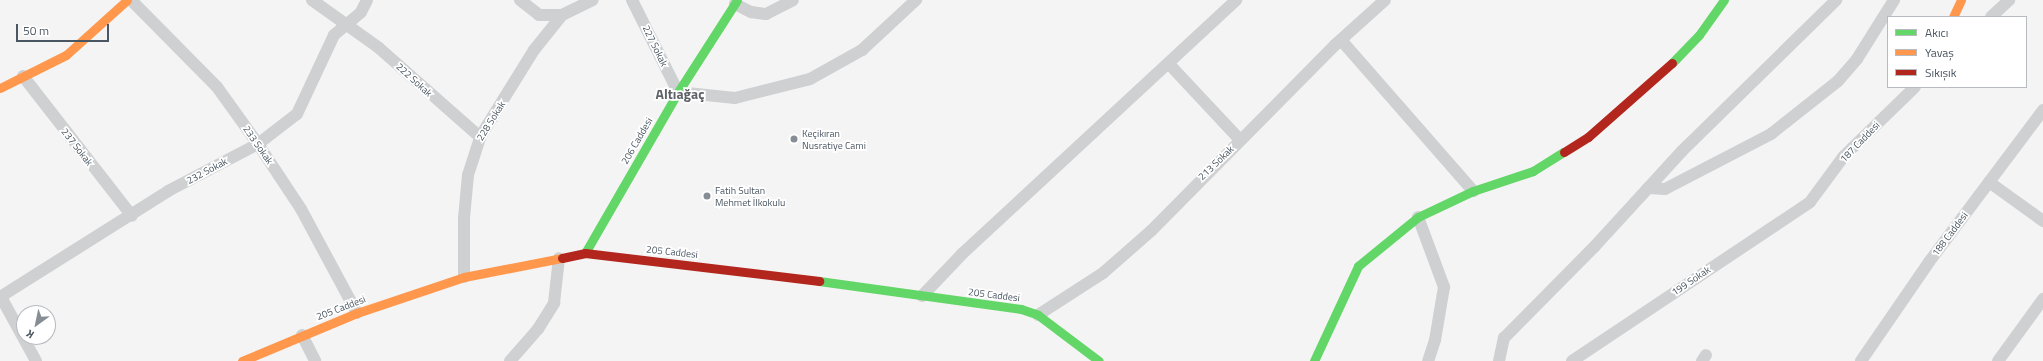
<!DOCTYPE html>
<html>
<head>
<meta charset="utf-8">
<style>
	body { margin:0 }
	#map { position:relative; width:2043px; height:361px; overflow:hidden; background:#f4f4f4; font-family:"Titillium Web",sans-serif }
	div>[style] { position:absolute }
	.street>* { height:12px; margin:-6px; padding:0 6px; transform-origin:6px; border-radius:6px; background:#ced0d2 }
	.fast>* { height:9px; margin:-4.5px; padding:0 4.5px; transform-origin:4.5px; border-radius:4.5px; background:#63d668 }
	.slow>* { height:9px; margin:-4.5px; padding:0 4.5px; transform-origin:4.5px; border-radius:4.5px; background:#ff974d }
	.jam>* { height:9px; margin:-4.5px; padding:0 4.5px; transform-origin:4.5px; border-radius:4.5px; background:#b3261e }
	.dots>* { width:11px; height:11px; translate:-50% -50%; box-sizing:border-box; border:2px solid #fff; border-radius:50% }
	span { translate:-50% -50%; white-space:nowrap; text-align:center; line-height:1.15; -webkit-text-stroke:3.5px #fff; paint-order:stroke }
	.street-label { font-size:10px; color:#4a5661 }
	.poi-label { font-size:10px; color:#4a5661 }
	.left { translate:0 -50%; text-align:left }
	.district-label { font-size:14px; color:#5f6368; font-weight:700 }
	.legend { position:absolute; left:1887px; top:16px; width:140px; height:72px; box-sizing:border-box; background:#fff; border:1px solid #b7bbc0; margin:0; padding:5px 7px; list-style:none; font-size:12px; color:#4a5661 }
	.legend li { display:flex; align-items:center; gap:8px; height:20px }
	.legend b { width:20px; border:1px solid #b7bbc0 }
	.north { position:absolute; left:16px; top:305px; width:40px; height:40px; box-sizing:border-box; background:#fff; border:1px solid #b7bbc0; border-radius:50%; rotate:213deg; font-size:11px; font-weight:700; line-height:16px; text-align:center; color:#4a5661 }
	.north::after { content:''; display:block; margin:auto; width:14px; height:18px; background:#868d94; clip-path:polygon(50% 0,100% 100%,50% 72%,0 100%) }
	.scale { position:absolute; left:16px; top:24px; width:93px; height:18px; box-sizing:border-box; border:2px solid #4a5661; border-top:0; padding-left:5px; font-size:12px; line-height:14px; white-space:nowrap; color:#4a5661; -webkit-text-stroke:3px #fff; paint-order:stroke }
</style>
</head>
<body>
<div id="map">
	<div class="street">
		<i style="left:131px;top:0;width:122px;rotate:45.3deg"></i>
		<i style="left:217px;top:87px;width:70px;rotate:54.3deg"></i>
		<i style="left:258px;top:144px;width:78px;rotate:56.5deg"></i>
		<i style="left:301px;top:209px;width:118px;rotate:61.7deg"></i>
		<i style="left:312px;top:0;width:82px;rotate:35.6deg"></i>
		<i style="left:379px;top:48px;width:135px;rotate:41.4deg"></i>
		<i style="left:520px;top:0;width:24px;rotate:38deg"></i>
		<i style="left:539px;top:15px;width:23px"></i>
		<i style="left:632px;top:0;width:103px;rotate:63.4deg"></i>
		<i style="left:678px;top:92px;width:57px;rotate:6deg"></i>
		<i style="left:735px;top:98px;width:77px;rotate:-14.2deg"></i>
		<i style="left:810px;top:79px;width:60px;rotate:-29.1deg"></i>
		<i style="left:862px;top:50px;width:74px;rotate:-42.8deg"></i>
		<i style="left:735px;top:4px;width:18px;rotate:27deg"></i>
		<i style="left:751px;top:12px;width:15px;rotate:8deg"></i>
		<i style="left:766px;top:14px;width:30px;rotate:-27deg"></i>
		<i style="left:1991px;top:17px;width:25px;rotate:-43deg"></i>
		<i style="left:1341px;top:40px;width:201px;rotate:48.8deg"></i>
		<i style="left:1169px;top:64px;width:104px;rotate:46.9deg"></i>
		<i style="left:23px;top:76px;width:177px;rotate:52.1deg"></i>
		<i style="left:1989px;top:182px;width:67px;rotate:35.8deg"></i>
		<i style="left:1648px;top:188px;width:17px;rotate:3deg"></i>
		<i style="left:1665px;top:189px;width:119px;rotate:-27.4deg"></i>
		<i style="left:1771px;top:134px;width:85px;rotate:-38.3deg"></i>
		<i style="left:1838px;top:81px;width:29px;rotate:-49deg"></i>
		<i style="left:1857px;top:59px;width:70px;rotate:-57.9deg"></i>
		<i style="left:1418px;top:217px;width:75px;rotate:69.6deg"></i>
		<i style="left:1444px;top:287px;width:54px;rotate:99.6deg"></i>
		<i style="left:1435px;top:340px;width:22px;rotate:108deg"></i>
		<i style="left:464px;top:277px;width:59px;rotate:-90deg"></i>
		<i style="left:464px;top:218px;width:43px;rotate:-84.7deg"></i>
		<i style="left:468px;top:175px;width:40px;rotate:-72deg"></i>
		<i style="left:480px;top:137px;width:102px;rotate:-58.2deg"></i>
		<i style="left:534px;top:50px;width:45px;rotate:-51.3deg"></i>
		<i style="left:562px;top:15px;width:34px;rotate:-26deg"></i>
		<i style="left:922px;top:296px;width:58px;rotate:-46.4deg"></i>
		<i style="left:962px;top:254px;width:374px;rotate:-42.8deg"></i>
		<i style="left:0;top:297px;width:199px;rotate:-32.2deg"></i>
		<i style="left:168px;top:191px;width:102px;rotate:-27.6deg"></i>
		<i style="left:258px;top:144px;width:49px;rotate:-37.6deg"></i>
		<i style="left:297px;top:114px;width:87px;rotate:-64.9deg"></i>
		<i style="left:334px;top:35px;width:35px;rotate:-40deg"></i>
		<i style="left:361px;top:12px;width:13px;rotate:-63deg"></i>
		<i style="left:1px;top:297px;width:73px;rotate:61.3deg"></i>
		<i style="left:1038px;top:315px;width:77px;rotate:-32.9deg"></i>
		<i style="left:1103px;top:273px;width:64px;rotate:-41.2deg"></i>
		<i style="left:1151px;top:231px;width:262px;rotate:-45.3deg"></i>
		<i style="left:1335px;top:45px;width:67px;rotate:-42deg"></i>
		<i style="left:302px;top:335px;width:29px;rotate:63deg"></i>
		<i style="left:510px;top:361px;width:43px;rotate:-48.8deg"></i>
		<i style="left:538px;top:329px;width:31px;rotate:-58deg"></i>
		<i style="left:554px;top:303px;width:45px;rotate:-83.7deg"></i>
		<i style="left:1499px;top:361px;width:24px;rotate:-78deg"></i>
		<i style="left:1504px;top:338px;width:129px;rotate:-45.3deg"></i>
		<i style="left:1595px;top:246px;width:129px;rotate:-47.5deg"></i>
		<i style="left:1682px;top:151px;width:216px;rotate:-44.4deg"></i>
		<i style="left:1572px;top:361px;width:286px;rotate:-33.7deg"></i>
		<i style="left:1810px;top:202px;width:57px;rotate:-53.5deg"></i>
		<i style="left:1844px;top:156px;width:99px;rotate:-44.2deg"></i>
		<i style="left:1702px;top:361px;width:7px;rotate:-56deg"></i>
		<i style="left:1861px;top:361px;width:120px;rotate:-55.5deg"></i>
		<i style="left:1929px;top:262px;width:190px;rotate:-53.1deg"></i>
		<i style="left:1998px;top:361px;width:77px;rotate:-54deg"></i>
	</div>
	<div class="fast">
		<i style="left:1672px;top:63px;width:39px;rotate:-46deg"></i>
		<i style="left:1699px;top:35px;width:43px;rotate:-54.5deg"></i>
		<i style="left:585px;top:253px;width:186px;rotate:-60deg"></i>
		<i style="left:678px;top:92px;width:109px;rotate:-57.3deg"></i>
		<i style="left:819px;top:281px;width:204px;rotate:7.9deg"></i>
		<i style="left:1021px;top:309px;width:18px;rotate:19deg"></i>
		<i style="left:1038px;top:315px;width:76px;rotate:37deg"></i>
		<i style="left:1314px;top:361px;width:105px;rotate:-65.1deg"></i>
		<i style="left:1358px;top:266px;width:77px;rotate:-39.2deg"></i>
		<i style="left:1418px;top:217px;width:61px;rotate:-25.3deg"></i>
		<i style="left:1473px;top:191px;width:63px;rotate:-18.4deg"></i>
		<i style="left:1533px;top:171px;width:36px;rotate:-32deg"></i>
	</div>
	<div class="slow">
		<i style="left:1953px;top:17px;width:19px;rotate:-65deg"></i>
		<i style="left:0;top:88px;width:74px;rotate:-26.6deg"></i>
		<i style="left:66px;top:55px;width:82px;rotate:-42deg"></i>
		<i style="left:242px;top:361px;width:125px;rotate:-22.7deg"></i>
		<i style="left:357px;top:313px;width:113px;rotate:-18.6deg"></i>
		<i style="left:464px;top:277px;width:100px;rotate:-11deg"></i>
	</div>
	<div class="jam">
		<i style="left:1564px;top:152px;width:28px;rotate:-32deg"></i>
		<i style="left:1588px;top:137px;width:112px;rotate:-41.4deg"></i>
		<i style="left:562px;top:258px;width:24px;rotate:-12deg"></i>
		<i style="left:585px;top:253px;width:236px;rotate:6.8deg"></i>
	</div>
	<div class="dots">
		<i style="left:794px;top:139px;background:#868d94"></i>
		<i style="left:707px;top:196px;background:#868d94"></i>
	</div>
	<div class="street-label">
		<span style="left:655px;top:46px;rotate:64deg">227 Sokak</span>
		<span style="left:414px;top:80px;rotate:42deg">222 Sokak</span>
		<span style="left:491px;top:121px;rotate:-58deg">228 Sokak</span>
		<span style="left:637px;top:141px;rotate:-60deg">206 Caddesi</span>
		<span style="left:1860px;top:142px;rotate:-46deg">187 Caddesi</span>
		<span style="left:258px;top:145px;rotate:55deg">233 Sokak</span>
		<span style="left:77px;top:147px;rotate:52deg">237 Sokak</span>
		<span style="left:1216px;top:163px;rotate:-44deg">213 Sokak</span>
		<span style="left:207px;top:171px;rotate:-28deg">232 Sokak</span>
		<span style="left:1950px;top:234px;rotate:-53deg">188 Caddesi</span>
		<span style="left:672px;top:252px;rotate:6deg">205 Caddesi</span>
		<span style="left:1691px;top:281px;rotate:-34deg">199 Sokak</span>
		<span style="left:994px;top:295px;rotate:7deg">205 Caddesi</span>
		<span style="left:341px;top:308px;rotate:-21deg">205 Caddesi</span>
	</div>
	<div class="poi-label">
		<span class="left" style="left:802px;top:139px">Keçikıran<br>Nusratiye Cami</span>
		<span class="left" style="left:715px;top:196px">Fatih Sultan<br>Mehmet İlkokulu</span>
	</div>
	<div class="district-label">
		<span style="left:680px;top:94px">Altıağaç</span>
	</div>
	<ul class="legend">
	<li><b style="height:5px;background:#63d668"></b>Akıcı</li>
	<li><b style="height:5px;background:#ff974d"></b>Yavaş</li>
	<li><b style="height:5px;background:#b3261e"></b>Sıkışık</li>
	</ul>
	<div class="north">K</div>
	<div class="scale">50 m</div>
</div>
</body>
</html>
